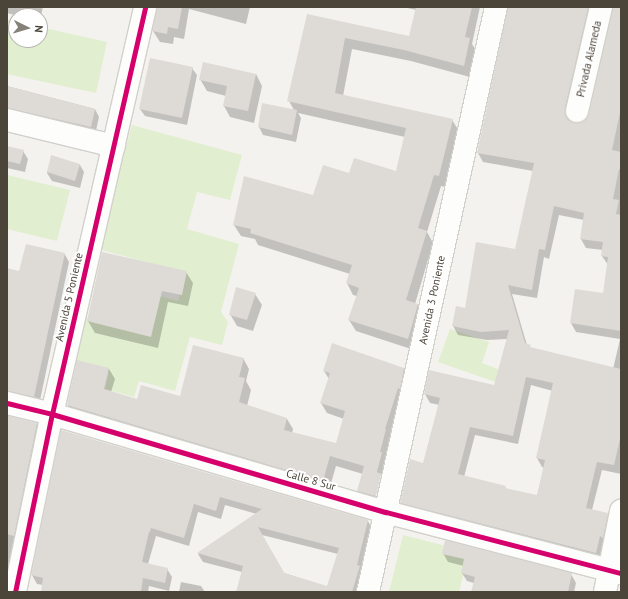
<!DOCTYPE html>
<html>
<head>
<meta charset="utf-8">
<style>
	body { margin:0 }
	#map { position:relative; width:628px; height:599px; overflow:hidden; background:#f4f2ee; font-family:"PT Sans",sans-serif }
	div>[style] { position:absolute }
	.green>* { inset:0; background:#e1eecf }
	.shadow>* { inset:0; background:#0003 }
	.building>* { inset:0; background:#dedbd6 }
	.roads { filter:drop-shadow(1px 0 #d2d0cb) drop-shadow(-1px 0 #d2d0cb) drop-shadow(0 1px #d2d0cb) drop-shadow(0 -1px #d2d0cb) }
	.minor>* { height:22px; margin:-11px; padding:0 11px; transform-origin:11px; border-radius:11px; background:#fdfdfc }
	.cycleway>* { height:5px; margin:-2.5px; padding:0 2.5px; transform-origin:2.5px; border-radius:2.5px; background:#d6006c }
	span { translate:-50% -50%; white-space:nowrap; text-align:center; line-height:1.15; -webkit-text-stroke:4px #fff; paint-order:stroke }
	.street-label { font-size:11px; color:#4b4439 }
	.frame { position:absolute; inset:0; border:8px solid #4b4439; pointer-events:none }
	.north { position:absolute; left:8px; top:8px; width:40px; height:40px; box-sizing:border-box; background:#fff; border:1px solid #b7b4b0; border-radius:50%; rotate:95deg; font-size:11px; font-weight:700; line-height:16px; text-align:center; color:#4b4439 }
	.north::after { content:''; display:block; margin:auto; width:14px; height:18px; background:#868178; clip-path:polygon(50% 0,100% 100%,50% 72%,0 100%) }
</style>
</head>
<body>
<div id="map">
	<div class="green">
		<i style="clip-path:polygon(7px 20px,16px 22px,16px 40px,40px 40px,40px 27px,107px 42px,96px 93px,7px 74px)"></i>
		<i style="clip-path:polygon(132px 125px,242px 155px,230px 200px,197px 192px,187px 229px,239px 244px,221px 312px,228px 322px,222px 345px,190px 337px,175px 391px,139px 381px,134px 397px,105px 389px,109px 373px,67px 361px,80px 316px,150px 335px,160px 296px,178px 301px,186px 273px,98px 249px)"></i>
		<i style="clip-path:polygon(7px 175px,70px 190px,57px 241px,7px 229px)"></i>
		<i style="clip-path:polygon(450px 329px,489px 342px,482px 363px,517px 376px,513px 388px,438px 362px)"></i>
		<i style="clip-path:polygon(403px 535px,469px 552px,459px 592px,389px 592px)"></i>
	</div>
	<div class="shadow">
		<i style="clip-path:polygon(7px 7px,43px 7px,40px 20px,40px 16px,18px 16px,7px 13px)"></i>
		<i style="clip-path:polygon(157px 7px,250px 7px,246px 24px,189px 9px,184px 39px,174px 37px,173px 44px,160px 42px,153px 31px)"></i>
		<i style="clip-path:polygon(403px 7px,480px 7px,472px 44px,476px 50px,470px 77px,411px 61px,352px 49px,343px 96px,452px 120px,459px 131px,445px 187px,441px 186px,427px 232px,433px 243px,415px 304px,418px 305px,424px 316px,414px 350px,356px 331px,349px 320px,357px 296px,353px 295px,347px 283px,350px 274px,258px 245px,255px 239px,241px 236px,234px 225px,313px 196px,350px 175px,397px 172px,405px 137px,298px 113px,301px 118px,296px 142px,263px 135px,259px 127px,294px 110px,289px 101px,308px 15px,410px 37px,416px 10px)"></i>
		<i style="clip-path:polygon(evenodd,509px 7px,597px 7px,569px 118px,570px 122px,574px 124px,581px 124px,587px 120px,590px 114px,614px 7px,621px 7px,621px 474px,602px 470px,592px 510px,607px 514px,612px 523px,601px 561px,407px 512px,401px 503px,424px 464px,440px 405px,430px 403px,425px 394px,495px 386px,507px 339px,487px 340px,458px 335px,453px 326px,516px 250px,533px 171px,483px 162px,478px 153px,509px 7px,559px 215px,584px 220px,581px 239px,586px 248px,603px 250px,602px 256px,608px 265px,604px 294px,576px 290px,571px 323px,576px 332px,620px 339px,613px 369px,532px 349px,527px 345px,512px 294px,537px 298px,544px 257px,549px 259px,559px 215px,509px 7px,531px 385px,553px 391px,537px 458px,542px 467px,544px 468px,537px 496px,506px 489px,505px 487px,464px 477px,475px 435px,518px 444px,531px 385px)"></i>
		<i style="clip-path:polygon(192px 68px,197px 75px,187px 125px,145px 116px,140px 109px)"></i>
		<i style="clip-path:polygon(256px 74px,262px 86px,254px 123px,230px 117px,224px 106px,226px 96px,207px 91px,200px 79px)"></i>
		<i style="clip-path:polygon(7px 86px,95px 109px,99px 117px,95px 135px,7px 117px)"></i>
		<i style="clip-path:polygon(7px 147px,23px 151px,28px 159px,25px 172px,7px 168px)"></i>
		<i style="clip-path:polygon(52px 156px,80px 165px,84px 172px,80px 188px,52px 181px,47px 173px)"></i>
		<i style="clip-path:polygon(64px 253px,69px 262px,39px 405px,7px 400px,7px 269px,20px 272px)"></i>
		<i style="clip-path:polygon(186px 272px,193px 283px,188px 306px,168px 302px,158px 348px,95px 333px,88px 321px)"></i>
		<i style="clip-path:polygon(255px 294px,262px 305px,253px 331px,237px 326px,230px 314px)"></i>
		<i style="clip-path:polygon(evenodd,243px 358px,249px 369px,246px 381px,251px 390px,247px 406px,287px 419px,293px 429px,292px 433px,337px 445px,344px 419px,327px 413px,321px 403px,329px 379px,324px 371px,404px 368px,410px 379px,382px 506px,364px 501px,358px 490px,363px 474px,336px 466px,329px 490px,74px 416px,68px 405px,78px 361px,109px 369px,115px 379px,111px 392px,138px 400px,181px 398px,243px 358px,380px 473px,381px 478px,376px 501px,374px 501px,380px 473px)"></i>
		<i style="clip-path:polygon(7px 416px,37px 424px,42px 433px,10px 568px,7px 568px)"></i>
		<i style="clip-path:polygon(evenodd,62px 431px,368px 521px,372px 529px,359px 592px,237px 592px,242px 572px,203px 562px,198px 554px,257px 514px,225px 505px,221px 519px,198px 512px,189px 546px,156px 536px,148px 564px,167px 569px,172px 577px,169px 591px,149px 586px,148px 592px,42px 592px,43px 585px,37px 584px,32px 575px,62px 431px,262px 535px,338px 554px,328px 587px,284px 573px,262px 535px)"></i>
		<i style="clip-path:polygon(443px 553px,571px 574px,576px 583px,574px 592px,472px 592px,474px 583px,467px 581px,462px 573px,464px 566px,448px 562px)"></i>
		<i style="clip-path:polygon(181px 582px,201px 586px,205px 592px,179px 592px)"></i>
	</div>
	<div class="building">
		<i style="clip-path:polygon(157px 7px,182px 7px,178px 29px,168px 27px,167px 34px,152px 31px)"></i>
		<i style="clip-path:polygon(416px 7px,472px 7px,465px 37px,470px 38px,464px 66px,404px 50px,345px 38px,335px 93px,453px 119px,439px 176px,434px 175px,418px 228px,427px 231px,406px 300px,418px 304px,408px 339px,348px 320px,359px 288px,346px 283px,352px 265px,250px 233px,251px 229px,233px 225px,244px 176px,313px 195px,323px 165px,349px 173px,354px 158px,396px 171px,406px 128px,287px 101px,307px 14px,409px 36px)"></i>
		<i style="clip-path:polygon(evenodd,508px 7px,588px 8px,565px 108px,565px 114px,568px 120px,575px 123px,581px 123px,586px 119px,589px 114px,613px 7px,621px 7px,621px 108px,612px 150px,621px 152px,621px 170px,619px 169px,613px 199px,619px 200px,616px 214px,621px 215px,621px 331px,570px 323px,575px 289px,603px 293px,608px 257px,601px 256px,603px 242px,580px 239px,584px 213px,554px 206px,545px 250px,539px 249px,532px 290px,508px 285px,525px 343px,531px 345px,530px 347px,621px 369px,621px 435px,614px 465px,597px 462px,586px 508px,608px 513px,603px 538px,600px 536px,596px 553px,400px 503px,410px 459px,423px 463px,440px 398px,424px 394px,429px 370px,494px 385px,509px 330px,481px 332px,452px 326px,456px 306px,465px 308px,476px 242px,515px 249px,534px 163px,477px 153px,508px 7px,526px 377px,553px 383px,536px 458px,545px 460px,537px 495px,505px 488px,506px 486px,458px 474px,470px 427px,513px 436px,526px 377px)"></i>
		<i style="clip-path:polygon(150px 58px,193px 67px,182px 118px,139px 109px)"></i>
		<i style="clip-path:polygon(203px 62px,256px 74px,248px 111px,223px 106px,227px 86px,199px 80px)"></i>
		<i style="clip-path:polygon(7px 86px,95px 109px,91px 127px,7px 108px)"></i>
		<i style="clip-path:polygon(262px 103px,297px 110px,292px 135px,258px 127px)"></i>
		<i style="clip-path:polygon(7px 146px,24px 150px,20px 164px,7px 161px)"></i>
		<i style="clip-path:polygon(51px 155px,80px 164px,75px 181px,47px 172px)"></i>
		<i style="clip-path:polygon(26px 244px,65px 253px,34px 397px,7px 391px,7px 268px,19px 271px)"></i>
		<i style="clip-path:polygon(102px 252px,187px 271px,182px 295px,162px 291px,151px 337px,87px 321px)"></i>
		<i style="clip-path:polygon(236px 287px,256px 293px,247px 320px,229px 315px)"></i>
		<i style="clip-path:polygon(332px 343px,404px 368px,400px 389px,398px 388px,385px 429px,386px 429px,380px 452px,382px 452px,377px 472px,381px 474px,376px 496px,357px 491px,364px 466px,330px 456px,323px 481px,67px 405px,77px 360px,109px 368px,104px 389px,137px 399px,141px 385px,180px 396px,193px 345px,244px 358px,239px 377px,245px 378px,239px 402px,287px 418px,284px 430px,336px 443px,345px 411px,320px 403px,330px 373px,323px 371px)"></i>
		<i style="clip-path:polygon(7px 416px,37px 423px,14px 536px,7px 534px)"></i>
		<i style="clip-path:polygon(evenodd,61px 430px,368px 520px,357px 565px,360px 566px,352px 592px,236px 592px,243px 566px,197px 553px,262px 509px,220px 497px,216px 511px,194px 504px,184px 538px,151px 528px,150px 532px,149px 532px,142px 562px,168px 568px,165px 583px,143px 578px,141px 592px,41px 592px,43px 578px,31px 575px,61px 430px,258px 527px,339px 548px,327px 586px,284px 573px,258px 527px)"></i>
		<i style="clip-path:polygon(445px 540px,572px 573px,568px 592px,471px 592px,475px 577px,461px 573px,464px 559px,442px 554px)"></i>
	</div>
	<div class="roads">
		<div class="minor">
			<i style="left:577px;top:111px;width:107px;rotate:-77deg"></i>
			<i style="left:7px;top:120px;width:110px;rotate:13.7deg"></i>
			<i style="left:7px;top:403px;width:46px;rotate:13.7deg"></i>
			<i style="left:52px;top:414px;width:348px;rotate:16.4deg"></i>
			<i style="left:386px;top:512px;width:243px;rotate:14.6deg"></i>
			<i style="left:15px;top:592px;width:182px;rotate:-78.3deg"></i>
			<i style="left:52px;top:414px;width:417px;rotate:-77.1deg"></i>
			<i style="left:368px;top:592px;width:599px;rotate:-77.66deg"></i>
			<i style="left:605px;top:592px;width:83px;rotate:-78.8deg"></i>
		</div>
	</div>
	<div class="cycleway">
		<i style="left:7px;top:403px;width:46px;rotate:13.7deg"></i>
		<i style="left:52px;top:414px;width:348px;rotate:16.4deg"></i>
		<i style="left:386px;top:512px;width:243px;rotate:14.6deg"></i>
		<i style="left:15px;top:592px;width:182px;rotate:-78.3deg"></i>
		<i style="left:52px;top:414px;width:417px;rotate:-77.1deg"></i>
	</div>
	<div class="street-label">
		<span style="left:589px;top:59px;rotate:-77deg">Privada Alameda</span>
		<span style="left:69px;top:297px;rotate:-77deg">Avenida 5 Poniente</span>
		<span style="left:432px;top:300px;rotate:-78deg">Avenida 3 Poniente</span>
		<span style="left:311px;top:480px;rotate:16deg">Calle 8 Sur</span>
	</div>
	<div class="frame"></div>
	<div class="north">N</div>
</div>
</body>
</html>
